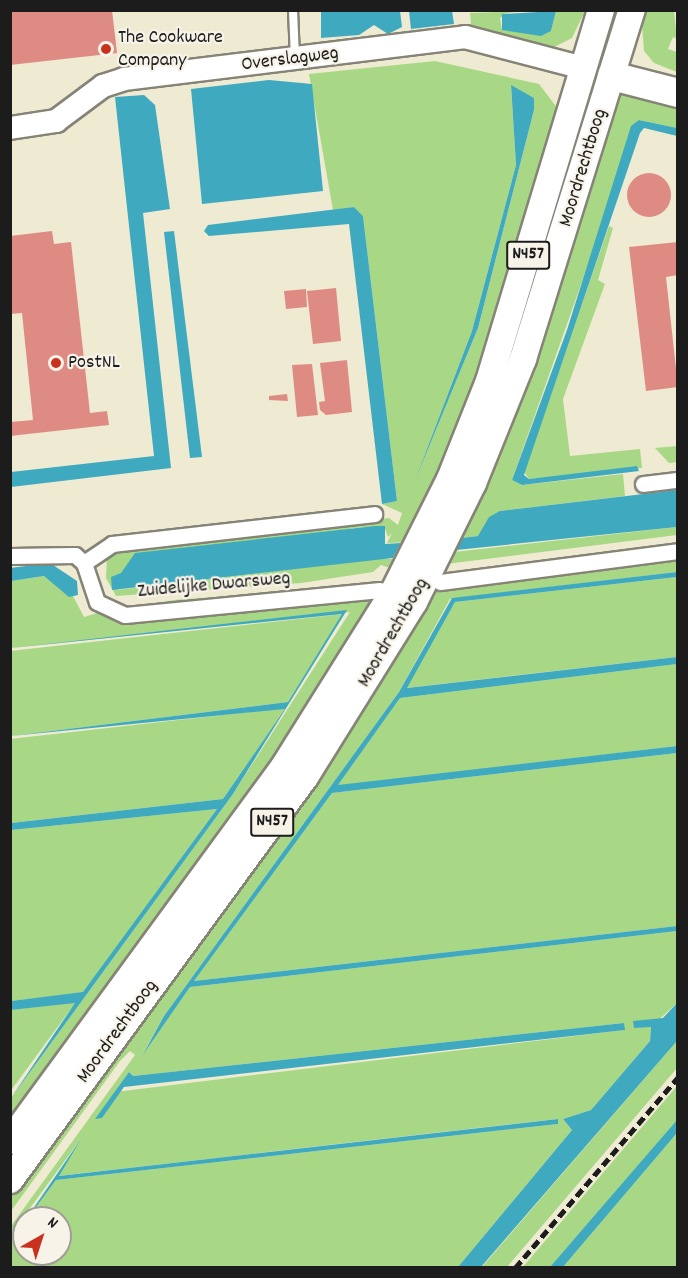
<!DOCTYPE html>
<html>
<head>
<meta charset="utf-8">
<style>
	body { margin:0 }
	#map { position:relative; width:688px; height:1278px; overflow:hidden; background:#efead2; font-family:Dekko,sans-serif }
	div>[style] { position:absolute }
	.green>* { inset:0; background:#a8d886 }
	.water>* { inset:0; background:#3faabf }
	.building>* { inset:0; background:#de8b84 }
	.round { border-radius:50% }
	.roads { filter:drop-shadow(2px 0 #868377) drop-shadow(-2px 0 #868377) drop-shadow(0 2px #868377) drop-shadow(0 -2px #868377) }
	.lane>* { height:8px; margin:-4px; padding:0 4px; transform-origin:4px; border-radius:4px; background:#fff }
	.street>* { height:15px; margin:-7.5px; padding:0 7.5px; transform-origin:7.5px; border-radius:7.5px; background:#fff }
	.secondary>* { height:22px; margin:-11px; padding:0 11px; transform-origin:11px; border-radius:11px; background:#fff }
	.primary>* { height:26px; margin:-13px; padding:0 13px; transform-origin:13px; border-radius:13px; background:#fff }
	.highway>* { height:28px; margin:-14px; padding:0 14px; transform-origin:14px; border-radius:14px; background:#fff }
	.rail>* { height:4.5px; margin-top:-2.25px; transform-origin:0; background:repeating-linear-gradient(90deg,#1c1c1c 0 9px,transparent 0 13.5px) }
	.dots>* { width:16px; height:16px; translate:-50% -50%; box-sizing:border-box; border:3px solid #f7f3e8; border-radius:50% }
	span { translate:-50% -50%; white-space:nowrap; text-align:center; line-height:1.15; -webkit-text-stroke:4.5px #f7f3e8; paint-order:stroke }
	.shield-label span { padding:2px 4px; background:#f7f3e8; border:2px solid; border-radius:4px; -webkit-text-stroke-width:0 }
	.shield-label { font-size:18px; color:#1c1c1c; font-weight:700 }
	.poi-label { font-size:20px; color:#1c1c1c }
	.left { translate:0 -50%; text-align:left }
	.street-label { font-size:20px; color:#1c1c1c }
	.frame { position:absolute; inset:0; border:12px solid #1c1c1c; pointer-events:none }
	.north { position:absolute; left:12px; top:1206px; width:60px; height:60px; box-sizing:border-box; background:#f7f3e8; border:2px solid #9f9d96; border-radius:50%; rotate:39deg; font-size:16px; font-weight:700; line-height:24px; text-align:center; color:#1c1c1c }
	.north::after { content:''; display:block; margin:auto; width:21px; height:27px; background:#c8321e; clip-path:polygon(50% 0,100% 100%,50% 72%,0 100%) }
</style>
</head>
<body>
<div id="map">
	<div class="green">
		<i style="clip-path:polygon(529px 11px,506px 13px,500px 18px,502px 30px,551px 31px,556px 11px,585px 11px,572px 38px,550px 49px,476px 32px,471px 24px,470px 13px)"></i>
		<i style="clip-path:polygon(641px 11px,674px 11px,677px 39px,673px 37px,668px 49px,677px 52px,677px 72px,654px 63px,644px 51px)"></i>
		<i style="clip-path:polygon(evenodd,435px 61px,539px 84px,558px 109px,458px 440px,410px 542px,387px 543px,392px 533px,388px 537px,384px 526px,353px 528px,116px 590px,377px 559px,402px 559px,396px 570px,381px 565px,373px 572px,301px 583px,116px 596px,106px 578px,107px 554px,114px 549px,389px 518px,398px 525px,402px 513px,382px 504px,397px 501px,363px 216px,354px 207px,333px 210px,309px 74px,435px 61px,511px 86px,534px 98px,534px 110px,478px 328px,414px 483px,472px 331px,516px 165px,511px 86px)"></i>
		<i style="clip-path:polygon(616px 90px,677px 107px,677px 128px,639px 120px,512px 480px,522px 485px,623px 474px,625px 496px,500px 511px,478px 536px,462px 538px,459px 533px)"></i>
		<i style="clip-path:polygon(609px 226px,613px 228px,598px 280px,605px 284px,563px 399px,570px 456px,640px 449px,642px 468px,529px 479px,524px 472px)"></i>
		<i style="clip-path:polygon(677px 446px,677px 462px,669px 463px,655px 448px)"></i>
		<i style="clip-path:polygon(677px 527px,677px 535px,446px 564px,454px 552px)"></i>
		<i style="clip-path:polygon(evenodd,677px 559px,677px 572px,450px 599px,399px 692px,164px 1016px,142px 1055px,190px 987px,677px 931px,677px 1003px,651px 1027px,650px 1041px,591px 1110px,563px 1119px,572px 1130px,458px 1267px,11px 1267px,11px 1241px,24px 1223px,24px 1254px,60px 1254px,60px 1218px,28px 1218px,56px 1180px,558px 1124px,557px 1119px,58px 1176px,83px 1136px,11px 1234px,11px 1226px,135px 1055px,130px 1051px,120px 1061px,11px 1211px,11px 1194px,266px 845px,432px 590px,677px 559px,624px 1023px,624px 1030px,115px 1092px,129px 1072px,133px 1076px,624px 1023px)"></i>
		<i style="clip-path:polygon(44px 576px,73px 596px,84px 617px,97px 613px,129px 624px,381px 597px,325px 691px,11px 1127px,11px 1098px,233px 794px,350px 612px,11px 648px,11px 581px)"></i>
		<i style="clip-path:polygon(677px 577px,677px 657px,406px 688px,455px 602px)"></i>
		<i style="clip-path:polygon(274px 593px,129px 608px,174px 600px)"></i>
		<i style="clip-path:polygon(343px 614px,288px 702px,11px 736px,10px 651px)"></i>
		<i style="clip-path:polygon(677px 664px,677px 746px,337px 786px,400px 698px)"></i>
		<i style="clip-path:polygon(286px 708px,223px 799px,11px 823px,10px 739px)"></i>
		<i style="clip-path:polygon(677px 753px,677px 926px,194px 981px,332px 793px)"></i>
		<i style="clip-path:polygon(217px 809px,83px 993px,11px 1001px,10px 830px)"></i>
		<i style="clip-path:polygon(76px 1002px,12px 1089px,11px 1090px,11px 1010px)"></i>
		<i style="clip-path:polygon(677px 1041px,677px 1068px,507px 1267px,481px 1268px)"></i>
		<i style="clip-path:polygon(677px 1086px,677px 1120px,652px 1150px,550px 1267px,522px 1268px)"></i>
		<i style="clip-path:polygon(677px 1133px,677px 1267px,563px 1267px)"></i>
	</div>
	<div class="water">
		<i style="clip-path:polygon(321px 11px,400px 11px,402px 27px,388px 34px,374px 25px,359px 35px,321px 38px)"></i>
		<i style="clip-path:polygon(409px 11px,452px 11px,454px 24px,411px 29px)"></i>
		<i style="clip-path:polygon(556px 11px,551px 31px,541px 36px,502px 30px,502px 14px)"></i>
		<i style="clip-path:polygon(269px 80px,312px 84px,323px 191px,202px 204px,191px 89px)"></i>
		<i style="clip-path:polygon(511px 85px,534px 98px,534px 110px,478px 328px,414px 483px,472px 331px,516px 165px)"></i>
		<i style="clip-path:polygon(144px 95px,155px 105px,170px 209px,143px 213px,171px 468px,11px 487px,11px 472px,154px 456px,115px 97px)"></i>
		<i style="clip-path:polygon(639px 120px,677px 128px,677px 136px,644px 128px,640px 133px,524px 475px,529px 479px,637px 466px,639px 471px,522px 485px,512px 480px,567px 330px,631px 126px)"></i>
		<i style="clip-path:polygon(354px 207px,363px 216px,397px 501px,382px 504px,349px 224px,209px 236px,204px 231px,208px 225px)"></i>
		<i style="clip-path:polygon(174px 231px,202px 457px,190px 458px,164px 232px)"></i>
		<i style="clip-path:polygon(677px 490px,677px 527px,456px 550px,462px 538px,478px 536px,489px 517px,500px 511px)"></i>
		<i style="clip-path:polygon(375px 526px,385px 526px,385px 544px,401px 543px,393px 558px,112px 590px,111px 577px,121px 573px,135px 553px)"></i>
		<i style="clip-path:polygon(50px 563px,77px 581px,78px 595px,69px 597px,44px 576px,11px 581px,10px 568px)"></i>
		<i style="clip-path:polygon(677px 572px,677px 577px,455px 602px,407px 688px,677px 657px,677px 664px,400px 698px,338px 785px,677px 746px,677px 753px,332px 793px,194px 981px,677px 926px,677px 931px,190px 987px,142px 1056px,164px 1016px,399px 692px,452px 598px)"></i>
		<i style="clip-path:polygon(347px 610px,233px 794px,11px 1098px,75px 1003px,11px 1010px,11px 1001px,83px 992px,217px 809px,11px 830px,11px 823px,223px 799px,285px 709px,11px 736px,288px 702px,342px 614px,11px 648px)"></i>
		<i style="clip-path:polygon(677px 1003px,677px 1041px,481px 1267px,458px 1267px,572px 1130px,563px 1119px,591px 1110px,650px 1041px,651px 1027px,634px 1028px,633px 1021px,663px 1018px)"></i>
		<i style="clip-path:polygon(624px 1023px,625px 1030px,124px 1087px,102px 1118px,95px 1119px,129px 1072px,133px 1076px)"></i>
		<i style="clip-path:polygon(558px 1119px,558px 1124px,56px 1180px,11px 1241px,83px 1136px,59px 1176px)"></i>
		<i style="clip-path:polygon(677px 1120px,677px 1133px,563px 1267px,550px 1267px)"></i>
	</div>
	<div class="building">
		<i style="clip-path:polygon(10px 10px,112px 10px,117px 53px,10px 65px)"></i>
		<i class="round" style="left:627px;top:173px;width:44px;height:44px"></i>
		<i style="clip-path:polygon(52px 231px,54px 244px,71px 242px,90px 413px,107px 411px,109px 425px,10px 436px,10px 422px,33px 420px,22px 313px,10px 314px,10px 236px)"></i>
		<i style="clip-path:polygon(678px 242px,678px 275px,666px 277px,678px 387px,646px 391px,629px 247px)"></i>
		<i style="clip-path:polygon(336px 288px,341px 341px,313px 344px,307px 291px)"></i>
		<i style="clip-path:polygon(306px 289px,307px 307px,286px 309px,284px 291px)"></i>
		<i style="clip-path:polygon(347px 360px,352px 412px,326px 415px,320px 410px,319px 402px,325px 401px,320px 363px)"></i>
		<i style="clip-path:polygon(312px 364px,318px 415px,297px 417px,292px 365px)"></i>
		<i style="clip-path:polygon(287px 394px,288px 401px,269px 400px,269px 396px)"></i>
	</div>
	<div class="roads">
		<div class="lane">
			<i style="left:293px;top:10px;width:47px;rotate:87.6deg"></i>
		</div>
		<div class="street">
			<i style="left:643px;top:484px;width:35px;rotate:-7deg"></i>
			<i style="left:10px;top:556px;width:65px;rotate:-0.9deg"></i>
			<i style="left:75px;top:555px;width:12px;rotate:42deg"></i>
			<i style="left:84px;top:563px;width:41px;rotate:71.6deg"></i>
			<i style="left:97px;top:602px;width:31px;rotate:25deg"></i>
			<i style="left:125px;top:615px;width:256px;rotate:-5.6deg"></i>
			<i style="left:84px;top:563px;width:34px;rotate:-34deg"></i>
			<i style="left:112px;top:544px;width:264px;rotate:-6.5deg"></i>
			<i style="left:440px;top:582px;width:240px;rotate:-7.4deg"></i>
		</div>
		<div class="secondary">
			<i style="left:10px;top:128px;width:47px;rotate:-8.7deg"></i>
			<i style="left:56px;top:121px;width:59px;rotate:-36.7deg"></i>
			<i style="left:103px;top:86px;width:22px;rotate:-18deg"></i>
			<i style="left:124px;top:79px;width:344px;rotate:-7deg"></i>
			<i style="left:465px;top:37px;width:122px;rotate:14.7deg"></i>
		</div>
		<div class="primary">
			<i style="left:10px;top:1141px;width:466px;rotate:-53.8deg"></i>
			<i style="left:285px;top:765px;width:203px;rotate:-57.9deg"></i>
			<i style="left:393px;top:593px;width:127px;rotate:-63.4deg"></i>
			<i style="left:450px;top:479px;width:105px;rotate:-68.3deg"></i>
			<i style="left:489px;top:381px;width:388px;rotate:-73.2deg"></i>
			<i style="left:10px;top:1180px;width:499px;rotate:-53.8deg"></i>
			<i style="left:305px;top:777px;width:206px;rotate:-58.1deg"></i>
			<i style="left:414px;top:602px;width:133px;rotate:-63.6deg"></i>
			<i style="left:473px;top:483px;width:134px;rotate:-68deg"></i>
			<i style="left:523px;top:359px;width:366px;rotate:-72.7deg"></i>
		</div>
		<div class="highway">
			<i style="left:612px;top:76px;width:68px;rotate:14.4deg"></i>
		</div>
	</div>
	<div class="rail">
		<i style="left:515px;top:1268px;width:251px;rotate:-49.5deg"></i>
	</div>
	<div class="dots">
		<i style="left:106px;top:49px;background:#c8321e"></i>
		<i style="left:56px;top:363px;background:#c8321e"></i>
	</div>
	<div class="shield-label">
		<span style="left:528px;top:255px">N457</span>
		<span style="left:272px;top:822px">N457</span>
	</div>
	<div class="poi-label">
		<span class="left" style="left:118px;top:50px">The Cookware<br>Company</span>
		<span class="left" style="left:68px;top:363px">PostNL</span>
	</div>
	<div class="street-label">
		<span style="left:290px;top:60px;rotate:-7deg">Overslagweg</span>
		<span style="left:584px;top:168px;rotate:-73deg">Moordrechtboog</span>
		<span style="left:214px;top:586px;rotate:-5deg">Zuidelijke Dwarsweg</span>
		<span style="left:394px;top:633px;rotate:-60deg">Moordrechtboog</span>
		<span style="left:118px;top:1032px;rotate:-54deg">Moordrechtboog</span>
	</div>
	<div class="frame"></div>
	<div class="north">N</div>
</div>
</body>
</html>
